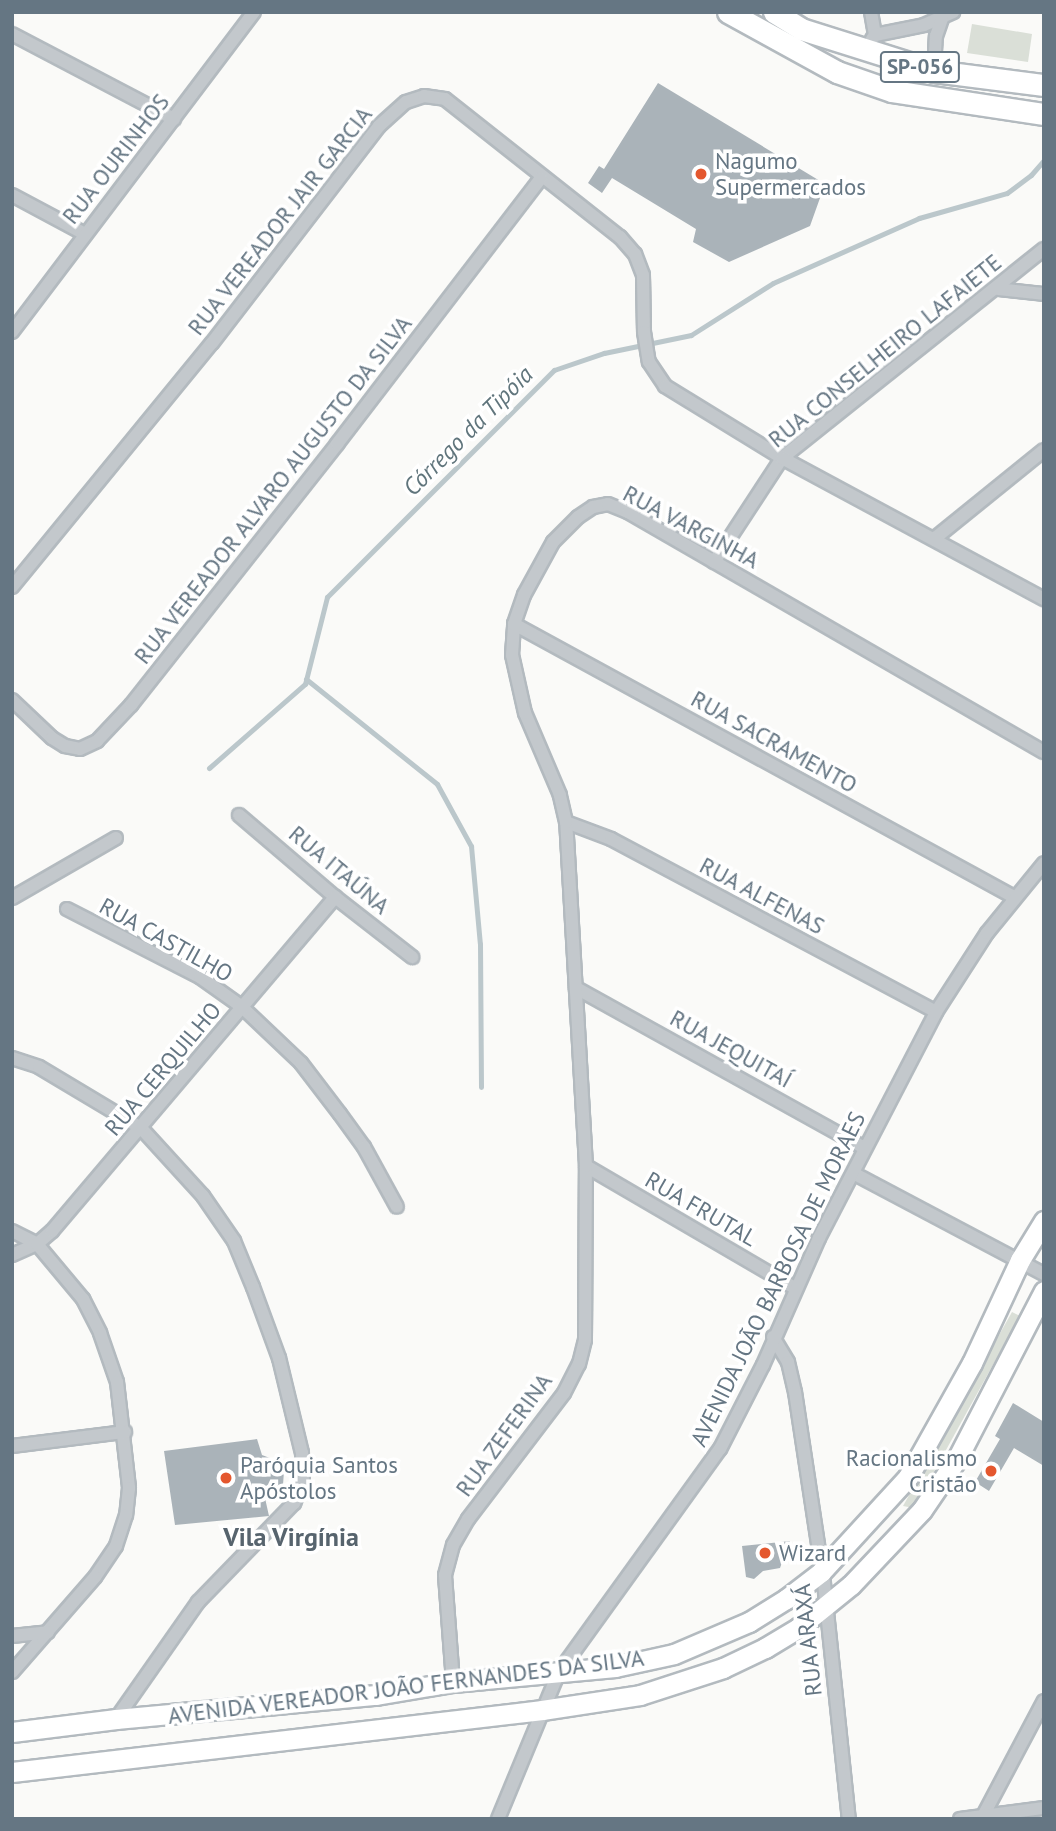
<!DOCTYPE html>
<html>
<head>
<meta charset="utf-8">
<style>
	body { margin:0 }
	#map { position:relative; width:1056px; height:1831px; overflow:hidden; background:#fafaf8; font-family:"PT Sans",sans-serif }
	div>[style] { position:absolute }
	.green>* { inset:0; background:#dadfd7 }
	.stream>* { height:5px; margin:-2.5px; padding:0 2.5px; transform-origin:2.5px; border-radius:2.5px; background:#bbc7cb }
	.building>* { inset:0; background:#aab3b9 }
	.roads { filter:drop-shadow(2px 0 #b3babf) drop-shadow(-2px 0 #b3babf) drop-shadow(0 2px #b3babf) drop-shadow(0 -2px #b3babf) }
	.minor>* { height:12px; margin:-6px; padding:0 6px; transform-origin:6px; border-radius:6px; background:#c3c8cc }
	.secondary>* { height:19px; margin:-9.5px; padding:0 9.5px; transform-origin:9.5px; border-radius:9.5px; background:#fff }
	.primary>* { height:21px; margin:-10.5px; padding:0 10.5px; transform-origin:10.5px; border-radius:10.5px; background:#fff }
	.dots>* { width:19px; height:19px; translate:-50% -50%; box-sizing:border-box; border:4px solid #fff; border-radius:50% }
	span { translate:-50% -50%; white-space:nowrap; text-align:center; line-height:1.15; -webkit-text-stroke:7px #fff; paint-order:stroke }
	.shield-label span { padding:2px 5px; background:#fff; border:2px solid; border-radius:5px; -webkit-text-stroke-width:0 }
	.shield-label { font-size:21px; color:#657683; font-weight:700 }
	.street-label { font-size:23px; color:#657683 }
	.poi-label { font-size:23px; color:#657683 }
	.left { translate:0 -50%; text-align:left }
	.right { translate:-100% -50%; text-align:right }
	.water-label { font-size:24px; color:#60757c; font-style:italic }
	.quarter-label { font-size:26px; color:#57646e; font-weight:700 }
	.frame { position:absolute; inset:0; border:14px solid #657683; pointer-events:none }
</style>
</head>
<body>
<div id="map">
	<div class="green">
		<i style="clip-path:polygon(972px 24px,1032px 34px,1028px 62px,967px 53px)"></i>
		<i style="clip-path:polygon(1012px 1312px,1020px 1316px,914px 1508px,903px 1506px)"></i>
	</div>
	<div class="stream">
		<i style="left:306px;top:679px;width:168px;rotate:38.7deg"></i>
		<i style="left:437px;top:784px;width:71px;rotate:61.3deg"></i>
		<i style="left:471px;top:846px;width:98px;rotate:84.8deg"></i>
		<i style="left:480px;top:944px;width:143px;rotate:89.6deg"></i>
		<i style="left:209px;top:768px;width:128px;rotate:-41.2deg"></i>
		<i style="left:305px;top:684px;width:90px;rotate:-75.8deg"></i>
		<i style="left:327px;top:597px;width:321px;rotate:-45deg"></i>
		<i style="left:554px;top:370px;width:53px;rotate:-18.8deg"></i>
		<i style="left:604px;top:353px;width:89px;rotate:-11.7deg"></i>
		<i style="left:691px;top:335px;width:97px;rotate:-32.4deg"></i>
		<i style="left:773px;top:283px;width:160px;rotate:-24deg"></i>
		<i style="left:919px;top:218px;width:91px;rotate:-15.9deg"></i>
		<i style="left:1007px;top:193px;width:30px;rotate:-37deg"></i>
		<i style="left:1031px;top:175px;width:20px;rotate:-49deg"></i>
	</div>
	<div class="building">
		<i style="clip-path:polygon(658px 83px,825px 184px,810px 226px,729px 262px,693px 242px,696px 229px,612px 178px,602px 193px,588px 183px,599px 166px,604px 169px)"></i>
		<i style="clip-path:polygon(1013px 1403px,1044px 1422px,1044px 1466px,1014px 1448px,989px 1491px,975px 1482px,1000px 1439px,995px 1436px)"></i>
		<i style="clip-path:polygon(257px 1439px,262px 1455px,275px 1460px,284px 1471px,283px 1485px,277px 1494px,265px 1498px,269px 1516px,175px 1525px,164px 1451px)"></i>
		<i style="clip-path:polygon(790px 1541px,780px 1568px,763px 1571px,754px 1579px,746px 1577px,742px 1546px)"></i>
	</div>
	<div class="roads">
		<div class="minor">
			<i style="left:871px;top:12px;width:23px;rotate:80deg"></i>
			<i style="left:875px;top:35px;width:5px;rotate:127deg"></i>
			<i style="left:12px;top:34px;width:183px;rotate:27.7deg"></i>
			<i style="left:875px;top:35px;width:50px;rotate:-11.5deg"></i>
			<i style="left:924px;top:25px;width:32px;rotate:-24deg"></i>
			<i style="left:934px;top:71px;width:35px;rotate:-87deg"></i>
			<i style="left:936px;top:36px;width:18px;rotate:-71deg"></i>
			<i style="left:12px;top:195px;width:83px;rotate:28.1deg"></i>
			<i style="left:998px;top:289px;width:46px;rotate:6.2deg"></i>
			<i style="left:12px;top:332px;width:401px;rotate:-52.9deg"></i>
			<i style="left:934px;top:539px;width:141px;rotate:-39deg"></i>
			<i style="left:714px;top:562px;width:124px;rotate:-56.8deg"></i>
			<i style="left:782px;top:458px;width:335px;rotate:-38.6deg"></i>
			<i style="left:12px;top:587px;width:315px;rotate:-50.7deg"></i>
			<i style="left:212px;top:343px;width:274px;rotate:-52.4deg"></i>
			<i style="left:379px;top:126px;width:36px;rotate:-42deg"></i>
			<i style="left:406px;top:102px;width:19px;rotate:-18deg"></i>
			<i style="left:424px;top:96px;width:21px;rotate:8deg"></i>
			<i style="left:445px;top:99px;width:223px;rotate:38.3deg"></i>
			<i style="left:620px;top:237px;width:23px;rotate:49deg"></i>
			<i style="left:635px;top:254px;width:22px;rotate:69deg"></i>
			<i style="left:643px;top:275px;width:57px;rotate:89deg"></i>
			<i style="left:644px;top:332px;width:30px;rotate:81deg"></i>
			<i style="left:649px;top:362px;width:29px;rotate:56deg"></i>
			<i style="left:665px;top:386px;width:137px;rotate:31.6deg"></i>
			<i style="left:782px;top:458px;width:298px;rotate:28.3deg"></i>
			<i style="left:514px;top:624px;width:570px;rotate:28.63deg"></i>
			<i style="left:12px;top:700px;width:55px;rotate:43.5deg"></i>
			<i style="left:52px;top:738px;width:15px;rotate:32deg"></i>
			<i style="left:65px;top:746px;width:15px;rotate:11deg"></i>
			<i style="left:80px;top:749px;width:19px;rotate:-25deg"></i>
			<i style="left:97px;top:741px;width:50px;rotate:-46.6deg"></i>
			<i style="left:131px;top:705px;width:333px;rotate:-51.7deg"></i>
			<i style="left:337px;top:444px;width:335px;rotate:-52.5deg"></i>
			<i style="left:239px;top:815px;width:126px;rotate:40.5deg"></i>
			<i style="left:335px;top:897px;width:98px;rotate:37.9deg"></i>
			<i style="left:566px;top:822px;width:48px;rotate:20.7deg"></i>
			<i style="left:611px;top:839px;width:368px;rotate:28deg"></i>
			<i style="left:12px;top:898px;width:120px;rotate:-30deg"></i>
			<i style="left:67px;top:909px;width:149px;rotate:27.1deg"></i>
			<i style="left:200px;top:977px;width:52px;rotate:35.5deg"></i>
			<i style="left:242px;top:1007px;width:81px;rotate:43.5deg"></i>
			<i style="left:301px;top:1063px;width:64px;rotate:52.6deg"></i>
			<i style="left:340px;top:1114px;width:41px;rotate:54deg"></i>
			<i style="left:364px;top:1147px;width:68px;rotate:61.2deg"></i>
			<i style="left:576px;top:988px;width:330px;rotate:29deg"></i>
			<i style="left:12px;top:1058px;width:28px;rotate:18deg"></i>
			<i style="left:39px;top:1067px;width:119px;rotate:30.9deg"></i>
			<i style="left:141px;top:1128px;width:92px;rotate:47.6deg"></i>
			<i style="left:203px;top:1196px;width:55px;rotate:55.4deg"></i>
			<i style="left:234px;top:1241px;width:50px;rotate:67.6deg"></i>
			<i style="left:253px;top:1287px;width:76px;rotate:69.9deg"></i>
			<i style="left:279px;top:1358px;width:98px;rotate:76.4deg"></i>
			<i style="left:302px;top:1453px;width:27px;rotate:88deg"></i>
			<i style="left:303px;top:1480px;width:25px;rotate:111deg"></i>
			<i style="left:294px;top:1503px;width:138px;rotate:134.1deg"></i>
			<i style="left:198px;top:1602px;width:143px;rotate:125deg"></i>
			<i style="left:586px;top:1166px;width:242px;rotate:30.3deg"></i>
			<i style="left:855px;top:1174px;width:214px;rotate:27.9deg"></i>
			<i style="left:12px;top:1231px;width:28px;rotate:27deg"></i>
			<i style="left:37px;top:1244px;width:72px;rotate:50.1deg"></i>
			<i style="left:83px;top:1299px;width:38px;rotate:63deg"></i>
			<i style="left:100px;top:1333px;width:52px;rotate:70.9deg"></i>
			<i style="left:117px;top:1382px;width:107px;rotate:83.5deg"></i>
			<i style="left:129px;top:1488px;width:27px;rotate:96deg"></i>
			<i style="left:126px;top:1515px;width:33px;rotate:108deg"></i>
			<i style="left:116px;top:1546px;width:37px;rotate:124deg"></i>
			<i style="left:95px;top:1577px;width:126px;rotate:131.1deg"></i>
			<i style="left:12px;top:1255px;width:27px;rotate:-24deg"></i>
			<i style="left:37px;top:1244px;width:20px;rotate:-41deg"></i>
			<i style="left:52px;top:1231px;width:438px;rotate:-49.7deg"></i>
			<i style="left:773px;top:1337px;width:29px;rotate:59deg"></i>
			<i style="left:788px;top:1362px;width:31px;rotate:77deg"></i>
			<i style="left:795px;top:1392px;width:193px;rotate:81.4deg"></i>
			<i style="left:824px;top:1583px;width:237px;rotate:84deg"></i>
			<i style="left:12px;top:1446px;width:114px;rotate:-7.1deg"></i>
			<i style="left:12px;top:1636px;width:36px;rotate:-6deg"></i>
			<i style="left:453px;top:1682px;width:107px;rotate:-94.3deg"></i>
			<i style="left:445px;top:1575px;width:31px;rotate:-75deg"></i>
			<i style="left:453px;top:1545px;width:30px;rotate:-60deg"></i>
			<i style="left:468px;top:1519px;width:158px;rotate:-52.7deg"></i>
			<i style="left:564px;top:1393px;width:33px;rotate:-63deg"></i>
			<i style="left:579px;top:1364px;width:25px;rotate:-76deg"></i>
			<i style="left:585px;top:1340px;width:174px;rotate:-89.7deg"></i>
			<i style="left:586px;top:1166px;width:345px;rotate:-93.3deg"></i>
			<i style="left:566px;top:822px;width:28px;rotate:-103deg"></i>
			<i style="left:560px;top:795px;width:89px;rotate:-113.1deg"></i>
			<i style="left:525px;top:713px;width:59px;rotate:-102.6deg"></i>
			<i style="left:512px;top:655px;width:31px;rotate:-86deg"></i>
			<i style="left:514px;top:624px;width:31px;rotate:-71deg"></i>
			<i style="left:524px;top:595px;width:60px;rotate:-61.3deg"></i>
			<i style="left:553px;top:542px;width:35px;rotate:-45deg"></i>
			<i style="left:578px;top:517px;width:18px;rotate:-34deg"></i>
			<i style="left:593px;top:507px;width:15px;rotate:-11deg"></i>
			<i style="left:608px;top:504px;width:22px;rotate:22deg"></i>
			<i style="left:628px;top:512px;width:480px;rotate:30deg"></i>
			<i style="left:983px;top:1816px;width:130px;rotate:-62.1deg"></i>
			<i style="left:498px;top:1819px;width:159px;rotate:-67.5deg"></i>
			<i style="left:559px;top:1672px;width:275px;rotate:-54.2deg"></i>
			<i style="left:720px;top:1449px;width:94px;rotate:-62.9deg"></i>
			<i style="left:763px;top:1365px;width:139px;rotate:-66.2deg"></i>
			<i style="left:819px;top:1238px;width:254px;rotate:-62.6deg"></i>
			<i style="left:936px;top:1012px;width:94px;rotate:-57.2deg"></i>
			<i style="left:987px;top:933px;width:90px;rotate:-50.8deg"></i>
			<i style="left:960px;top:1819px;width:85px;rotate:-7.5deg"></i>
		</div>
		<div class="secondary">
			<i style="left:12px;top:1732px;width:105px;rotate:-7.1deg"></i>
			<i style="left:116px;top:1719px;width:261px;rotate:-5.3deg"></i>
			<i style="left:376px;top:1695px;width:78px;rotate:-9.6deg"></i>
			<i style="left:453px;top:1682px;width:163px;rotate:-5.3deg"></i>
			<i style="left:615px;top:1667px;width:60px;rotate:-12.4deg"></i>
			<i style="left:674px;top:1654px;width:82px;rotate:-23.1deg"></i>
			<i style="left:749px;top:1622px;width:44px;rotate:-31.9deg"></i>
			<i style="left:786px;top:1599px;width:44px;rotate:-37.6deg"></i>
			<i style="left:821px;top:1572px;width:129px;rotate:-47.5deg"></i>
			<i style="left:908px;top:1477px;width:131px;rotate:-60.7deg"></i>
			<i style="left:972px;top:1363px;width:114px;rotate:-65deg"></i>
			<i style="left:1020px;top:1260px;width:46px;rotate:-58.4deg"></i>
			<i style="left:12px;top:1772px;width:534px;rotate:-6.67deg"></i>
			<i style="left:542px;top:1710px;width:99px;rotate:-8.7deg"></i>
			<i style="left:640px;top:1695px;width:87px;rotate:-18deg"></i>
			<i style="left:723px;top:1668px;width:47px;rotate:-25.5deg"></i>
			<i style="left:765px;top:1648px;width:39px;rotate:-31deg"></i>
			<i style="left:798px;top:1628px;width:68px;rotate:-39.1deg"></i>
			<i style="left:851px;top:1585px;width:103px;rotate:-46.6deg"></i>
			<i style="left:922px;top:1510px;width:64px;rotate:-55.8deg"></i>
			<i style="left:958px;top:1457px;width:187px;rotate:-62.6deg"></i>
		</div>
		<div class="primary">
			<i style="left:728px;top:12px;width:124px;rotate:28.8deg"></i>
			<i style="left:837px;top:72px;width:58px;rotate:19.1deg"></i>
			<i style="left:892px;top:91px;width:154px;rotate:8.6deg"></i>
			<i style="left:774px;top:12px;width:32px;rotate:32deg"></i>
			<i style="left:801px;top:29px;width:139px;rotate:17.5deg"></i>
			<i style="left:934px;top:71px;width:111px;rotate:7.3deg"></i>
		</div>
	</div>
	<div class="dots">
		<i style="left:701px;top:174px;background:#e4572e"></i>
		<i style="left:991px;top:1471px;background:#e4572e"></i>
		<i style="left:226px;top:1478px;background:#e4572e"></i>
		<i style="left:765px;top:1553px;background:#e4572e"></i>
	</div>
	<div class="shield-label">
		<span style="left:920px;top:67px">SP-056</span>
	</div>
	<div class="street-label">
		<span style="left:116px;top:159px;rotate:-52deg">RUA OURINHOS</span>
		<span style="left:280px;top:221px;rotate:-52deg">RUA VEREADOR JAIR GARCIA</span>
		<span style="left:885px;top:351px;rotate:-39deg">RUA CONSELHEIRO LAFAIETE</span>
		<span style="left:273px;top:490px;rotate:-52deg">RUA VEREADOR ALVARO AUGUSTO DA SILVA</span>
		<span style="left:691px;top:527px;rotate:28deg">RUA VARGINHA</span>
		<span style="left:774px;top:742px;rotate:29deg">RUA SACRAMENTO</span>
		<span style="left:339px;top:870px;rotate:40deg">RUA ITAÚNA</span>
		<span style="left:762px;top:896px;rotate:28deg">RUA ALFENAS</span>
		<span style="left:166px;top:940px;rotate:29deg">RUA CASTILHO</span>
		<span style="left:731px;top:1049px;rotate:29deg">RUA JEQUITAÍ</span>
		<span style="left:163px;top:1069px;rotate:-50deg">RUA CERQUILHO</span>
		<span style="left:701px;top:1209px;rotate:30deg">RUA FRUTAL</span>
		<span style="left:778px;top:1279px;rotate:-64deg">AVENIDA JOÃO BARBOSA DE MORAES</span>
		<span style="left:504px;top:1435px;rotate:-54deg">RUA ZEFERINA</span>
		<span style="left:808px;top:1640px;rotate:-96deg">RUA ARAXÁ</span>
		<span style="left:406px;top:1687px;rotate:-7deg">AVENIDA VEREADOR JOÃO FERNANDES DA SILVA</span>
	</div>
	<div class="poi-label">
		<span class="left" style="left:715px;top:174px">Nagumo<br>Supermercados</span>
		<span class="right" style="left:977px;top:1471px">Racionalismo<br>Cristão</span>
		<span class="left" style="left:240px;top:1478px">Paróquia Santos<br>Apóstolos</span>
		<span class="left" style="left:779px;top:1553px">Wizard</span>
	</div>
	<div class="water-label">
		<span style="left:468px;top:431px;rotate:-45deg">Córrego da Tipóia</span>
	</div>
	<div class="quarter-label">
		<span style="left:291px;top:1537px">Vila Virgínia</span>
	</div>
	<div class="frame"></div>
</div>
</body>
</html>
